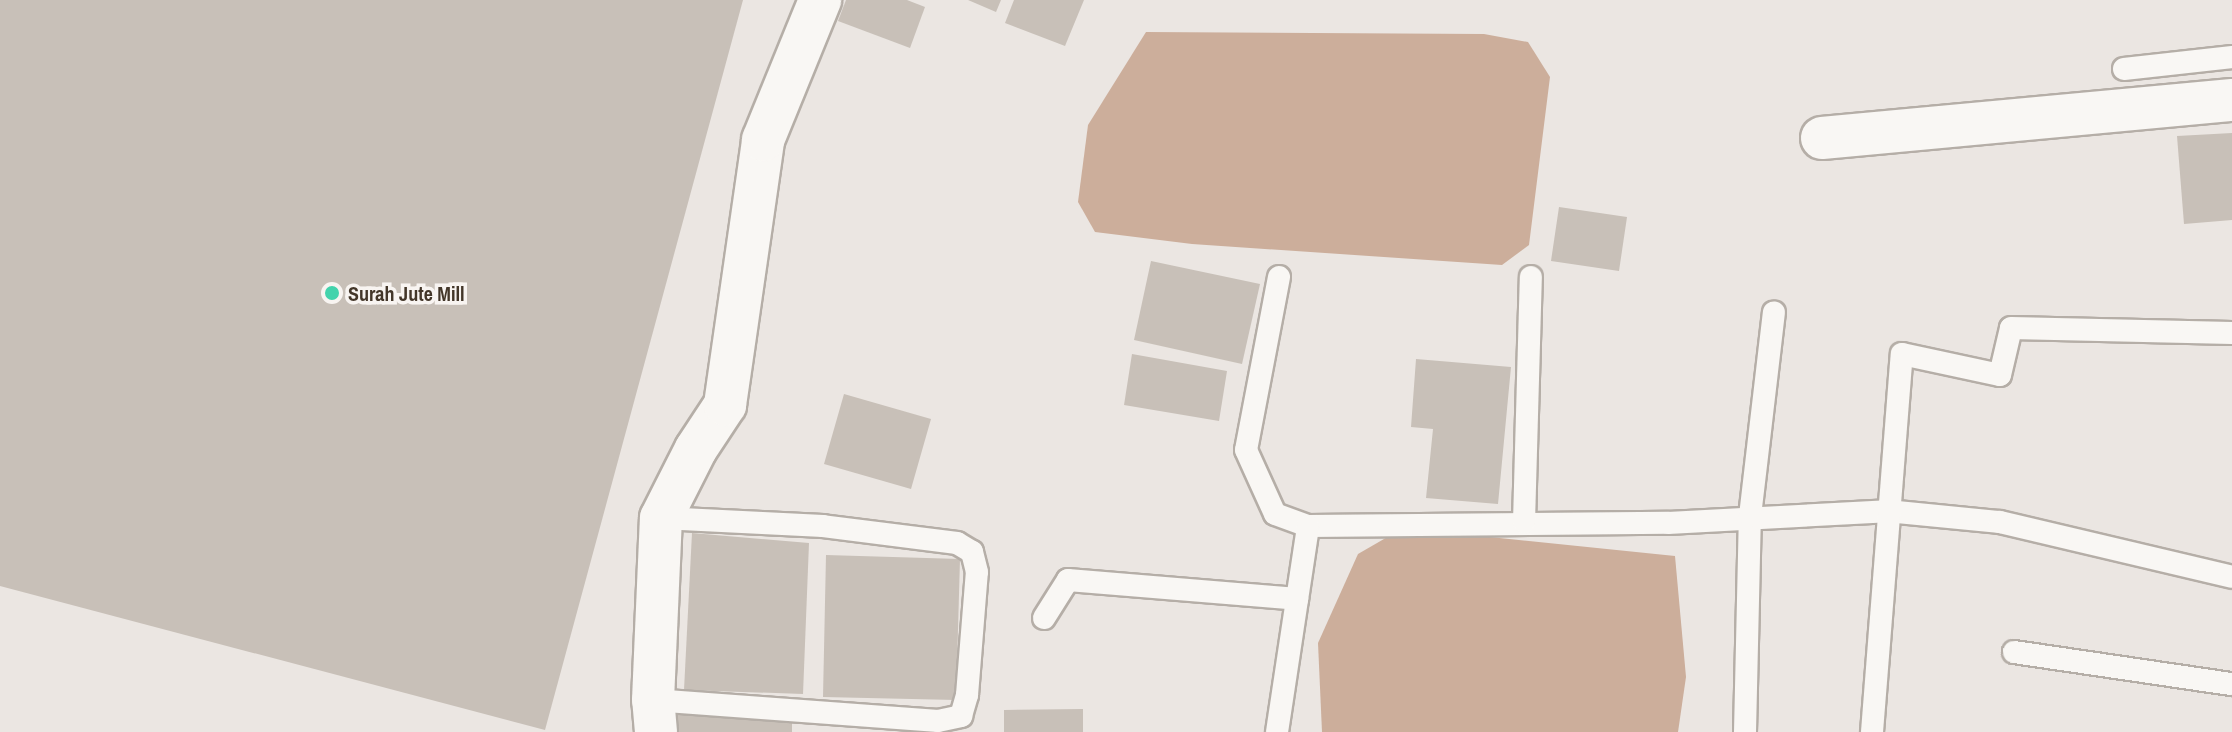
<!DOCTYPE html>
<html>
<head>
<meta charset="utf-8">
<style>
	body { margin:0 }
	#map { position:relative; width:2232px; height:732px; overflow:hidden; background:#ebe6e2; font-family:"Archivo Narrow",sans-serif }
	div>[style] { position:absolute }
	.water>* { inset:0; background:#ccae9b }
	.building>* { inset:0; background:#c8c0b8 }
	.roads { filter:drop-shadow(2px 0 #b5aea7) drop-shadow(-2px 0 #b5aea7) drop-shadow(0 2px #b5aea7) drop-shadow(0 -2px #b5aea7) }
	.service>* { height:22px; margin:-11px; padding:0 11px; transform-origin:11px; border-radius:11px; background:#f9f7f4 }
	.minor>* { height:42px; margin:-21px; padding:0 21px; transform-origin:21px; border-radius:21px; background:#f9f7f4 }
	.dots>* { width:22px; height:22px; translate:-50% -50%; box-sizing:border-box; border:4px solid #f8f4f1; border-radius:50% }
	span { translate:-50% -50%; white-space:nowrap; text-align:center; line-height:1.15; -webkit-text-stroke:7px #f8f4f1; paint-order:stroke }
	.poi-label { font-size:20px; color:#433629; font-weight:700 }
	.left { translate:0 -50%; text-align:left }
</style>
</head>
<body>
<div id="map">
	<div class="water">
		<i style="clip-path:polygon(1146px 32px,1484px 34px,1528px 42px,1550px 77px,1529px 245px,1502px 265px,1192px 244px,1095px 232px,1078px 202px,1088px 125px)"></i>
		<i style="clip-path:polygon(1403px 528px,1675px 556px,1686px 677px,1678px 732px,1322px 732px,1318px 643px,1358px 554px)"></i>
	</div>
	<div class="building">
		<i style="clip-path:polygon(0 0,743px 0,545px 730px,0 586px)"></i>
		<i style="clip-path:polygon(846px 0,907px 0,925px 7px,910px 48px,838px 21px)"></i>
		<i style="clip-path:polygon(968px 0,1001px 0,996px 12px)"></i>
		<i style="clip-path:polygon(1014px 0,1084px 0,1065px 46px,1005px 23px)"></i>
		<i style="clip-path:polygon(2232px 133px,2232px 220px,2184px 224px,2177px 136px)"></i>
		<i style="clip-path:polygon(1559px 207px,1627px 217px,1619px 271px,1551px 261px)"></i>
		<i style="clip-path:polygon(1151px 261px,1260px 284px,1242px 364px,1134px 340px)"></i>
		<i style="clip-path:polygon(1132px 354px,1227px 371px,1219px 421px,1124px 405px)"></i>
		<i style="clip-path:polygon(1416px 359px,1511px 367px,1498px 504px,1426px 498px,1433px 429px,1411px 427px)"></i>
		<i style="clip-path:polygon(844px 394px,931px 419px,911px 489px,824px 464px)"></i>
		<i style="clip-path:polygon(692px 533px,809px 543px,803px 694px,684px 690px)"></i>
		<i style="clip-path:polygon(826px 555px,960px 559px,956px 700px,823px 697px)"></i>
		<i style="clip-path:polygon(1083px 709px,1083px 732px,1004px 732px,1004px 710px)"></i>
		<i style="clip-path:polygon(677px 712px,792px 714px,792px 732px,677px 732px)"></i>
	</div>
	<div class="roads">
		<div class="service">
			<i style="left:2124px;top:69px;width:109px;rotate:-6.3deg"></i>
			<i style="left:1279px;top:277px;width:176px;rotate:100.8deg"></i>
			<i style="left:1246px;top:450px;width:70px;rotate:65.6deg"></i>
			<i style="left:1275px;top:514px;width:35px;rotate:20deg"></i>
			<i style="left:1308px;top:526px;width:360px;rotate:-0.5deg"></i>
			<i style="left:1668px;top:523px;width:219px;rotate:-3.1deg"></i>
			<i style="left:1887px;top:511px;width:114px;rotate:5.6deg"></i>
			<i style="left:2000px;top:522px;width:238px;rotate:13.3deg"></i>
			<i style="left:1524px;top:522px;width:245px;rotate:-88.4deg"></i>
			<i style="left:1044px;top:618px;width:45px;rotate:-57.7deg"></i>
			<i style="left:1068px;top:580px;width:230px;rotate:4.7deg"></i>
			<i style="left:2014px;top:652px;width:220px;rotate:8.4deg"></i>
			<i style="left:653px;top:700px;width:286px;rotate:4.2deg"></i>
			<i style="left:938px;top:721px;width:24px;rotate:-12deg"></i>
			<i style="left:961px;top:716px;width:22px;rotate:-74deg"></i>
			<i style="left:967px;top:695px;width:123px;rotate:-85.4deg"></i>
			<i style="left:977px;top:572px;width:21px;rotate:-104deg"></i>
			<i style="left:972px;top:552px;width:17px;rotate:-149deg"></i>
			<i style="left:957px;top:543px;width:135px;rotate:-172.8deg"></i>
			<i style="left:823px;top:526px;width:162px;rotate:-177.2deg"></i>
			<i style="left:1277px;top:732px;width:208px;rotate:-81.4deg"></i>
			<i style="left:1745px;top:732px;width:216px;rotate:-88.7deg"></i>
			<i style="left:1750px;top:516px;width:205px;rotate:-83.3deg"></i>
			<i style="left:1872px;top:732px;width:379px;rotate:-85.5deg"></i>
			<i style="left:1902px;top:354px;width:100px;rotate:12.1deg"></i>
			<i style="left:2000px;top:375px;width:48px;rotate:-76.8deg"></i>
			<i style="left:2011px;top:328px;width:221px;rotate:1.3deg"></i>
		</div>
		<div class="minor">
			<i style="left:1822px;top:138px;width:412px;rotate:-5.3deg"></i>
			<i style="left:656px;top:732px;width:32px;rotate:-95deg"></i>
			<i style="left:653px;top:700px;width:182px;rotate:-87.5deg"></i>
			<i style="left:661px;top:518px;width:77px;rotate:-63.1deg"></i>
			<i style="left:696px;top:449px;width:53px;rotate:-56.6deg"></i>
			<i style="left:725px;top:405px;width:268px;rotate:-81.8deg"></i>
			<i style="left:763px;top:140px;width:151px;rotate:-67.8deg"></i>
		</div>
	</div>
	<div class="dots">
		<i style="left:332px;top:293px;background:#43d3ac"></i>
	</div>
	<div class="poi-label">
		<span class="left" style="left:348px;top:293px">Surah Jute Mill</span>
	</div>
</div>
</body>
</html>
